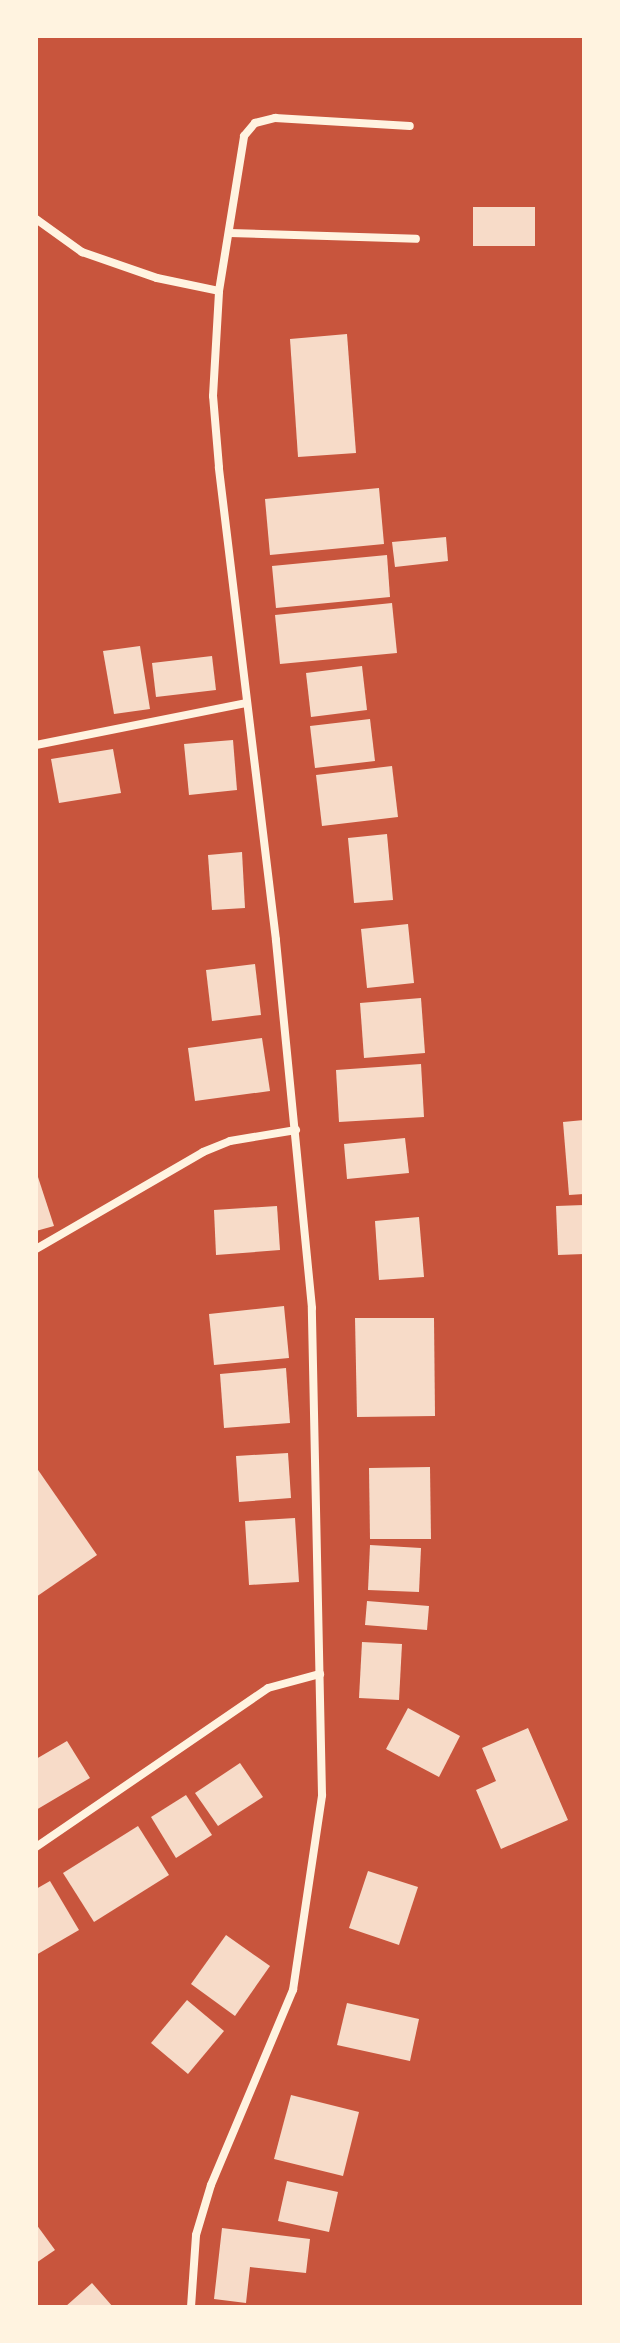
<!DOCTYPE html>
<html>
<head>
<meta charset="utf-8">
<style>
	body { margin:0 }
	#map { position:relative; width:620px; height:2343px; overflow:hidden; background:#c8553d; font-family:Roboto,sans-serif }
	div>[style] { position:absolute }
	.building>* { inset:0; background:#f7dbc8 }
	.minor>* { height:8px; margin:-4px; padding:0 4px; transform-origin:4px; border-radius:4px; background:#fff3e0 }
	span { translate:-50% -50%; white-space:nowrap; text-align:center; line-height:1.15; -webkit-text-stroke:8px #fff3e0; paint-order:stroke }
	.frame { position:absolute; inset:0; border:38px solid #fff3e0; pointer-events:none }
</style>
</head>
<body>
<div id="map">
	<div class="building">
		<i style="clip-path:polygon(473px 207px,535px 207px,535px 246px,473px 246px)"></i>
		<i style="clip-path:polygon(347px 334px,356px 453px,298px 457px,290px 339px)"></i>
		<i style="clip-path:polygon(379px 488px,384px 544px,270px 555px,265px 499px)"></i>
		<i style="clip-path:polygon(446px 537px,448px 561px,395px 567px,392px 542px)"></i>
		<i style="clip-path:polygon(387px 555px,390px 597px,276px 608px,272px 566px)"></i>
		<i style="clip-path:polygon(392px 603px,397px 653px,280px 664px,275px 615px)"></i>
		<i style="clip-path:polygon(140px 646px,150px 709px,114px 714px,103px 651px)"></i>
		<i style="clip-path:polygon(212px 656px,216px 690px,156px 697px,152px 663px)"></i>
		<i style="clip-path:polygon(362px 666px,367px 710px,311px 717px,306px 673px)"></i>
		<i style="clip-path:polygon(370px 719px,375px 761px,315px 768px,310px 726px)"></i>
		<i style="clip-path:polygon(233px 740px,237px 790px,189px 795px,184px 744px)"></i>
		<i style="clip-path:polygon(113px 749px,121px 793px,59px 803px,51px 759px)"></i>
		<i style="clip-path:polygon(392px 766px,398px 817px,322px 826px,316px 775px)"></i>
		<i style="clip-path:polygon(387px 834px,393px 900px,354px 903px,348px 838px)"></i>
		<i style="clip-path:polygon(242px 852px,245px 908px,212px 910px,208px 855px)"></i>
		<i style="clip-path:polygon(408px 924px,414px 983px,367px 988px,361px 929px)"></i>
		<i style="clip-path:polygon(255px 964px,261px 1015px,212px 1021px,206px 970px)"></i>
		<i style="clip-path:polygon(421px 998px,425px 1053px,364px 1058px,360px 1003px)"></i>
		<i style="clip-path:polygon(262px 1038px,270px 1091px,195px 1101px,188px 1048px)"></i>
		<i style="clip-path:polygon(421px 1064px,424px 1117px,339px 1122px,336px 1070px)"></i>
		<i style="clip-path:polygon(584px 1120px,584px 1194px,569px 1195px,563px 1122px)"></i>
		<i style="clip-path:polygon(405px 1138px,409px 1173px,347px 1179px,344px 1144px)"></i>
		<i style="clip-path:polygon(36px 1171px,54px 1226px,36px 1231px)"></i>
		<i style="clip-path:polygon(584px 1205px,584px 1254px,558px 1255px,556px 1206px)"></i>
		<i style="clip-path:polygon(277px 1206px,280px 1250px,216px 1255px,214px 1210px)"></i>
		<i style="clip-path:polygon(419px 1217px,424px 1277px,379px 1280px,375px 1221px)"></i>
		<i style="clip-path:polygon(284px 1306px,289px 1358px,214px 1365px,209px 1314px)"></i>
		<i style="clip-path:polygon(355px 1318px,434px 1318px,435px 1416px,357px 1417px)"></i>
		<i style="clip-path:polygon(286px 1368px,290px 1423px,224px 1428px,220px 1374px)"></i>
		<i style="clip-path:polygon(288px 1453px,291px 1498px,239px 1502px,236px 1456px)"></i>
		<i style="clip-path:polygon(36px 1467px,97px 1555px,36px 1597px)"></i>
		<i style="clip-path:polygon(430px 1467px,431px 1539px,370px 1539px,369px 1468px)"></i>
		<i style="clip-path:polygon(295px 1518px,299px 1582px,249px 1585px,245px 1521px)"></i>
		<i style="clip-path:polygon(370px 1545px,421px 1548px,419px 1592px,368px 1590px)"></i>
		<i style="clip-path:polygon(367px 1601px,429px 1606px,427px 1630px,365px 1625px)"></i>
		<i style="clip-path:polygon(362px 1642px,402px 1644px,399px 1700px,359px 1698px)"></i>
		<i style="clip-path:polygon(408px 1708px,460px 1736px,439px 1777px,386px 1749px)"></i>
		<i style="clip-path:polygon(528px 1728px,568px 1820px,501px 1849px,476px 1790px,496px 1781px,482px 1748px)"></i>
		<i style="clip-path:polygon(67px 1741px,90px 1778px,36px 1810px,36px 1759px)"></i>
		<i style="clip-path:polygon(240px 1763px,263px 1797px,218px 1826px,195px 1793px)"></i>
		<i style="clip-path:polygon(186px 1795px,212px 1835px,176px 1858px,151px 1817px)"></i>
		<i style="clip-path:polygon(138px 1826px,169px 1875px,94px 1922px,63px 1873px)"></i>
		<i style="clip-path:polygon(368px 1871px,418px 1887px,399px 1945px,349px 1928px)"></i>
		<i style="clip-path:polygon(50px 1881px,79px 1930px,36px 1955px,36px 1889px)"></i>
		<i style="clip-path:polygon(226px 1935px,270px 1966px,235px 2016px,191px 1984px)"></i>
		<i style="clip-path:polygon(187px 2000px,224px 2031px,188px 2074px,151px 2043px)"></i>
		<i style="clip-path:polygon(347px 2003px,419px 2019px,410px 2061px,337px 2045px)"></i>
		<i style="clip-path:polygon(291px 2095px,359px 2112px,343px 2176px,274px 2159px)"></i>
		<i style="clip-path:polygon(287px 2181px,338px 2192px,329px 2232px,278px 2221px)"></i>
		<i style="clip-path:polygon(36px 2224px,55px 2250px,36px 2263px)"></i>
		<i style="clip-path:polygon(222px 2228px,310px 2239px,306px 2273px,250px 2267px,246px 2303px,214px 2299px)"></i>
		<i style="clip-path:polygon(92px 2283px,113px 2307px,65px 2307px)"></i>
	</div>
	<div class="minor">
		<i style="left:36px;top:219px;width:57px;rotate:35.7deg"></i>
		<i style="left:82px;top:252px;width:79px;rotate:19.1deg"></i>
		<i style="left:157px;top:278px;width:63px;rotate:11.8deg"></i>
		<i style="left:230px;top:233px;width:186px;rotate:1.8deg"></i>
		<i style="left:36px;top:745px;width:215px;rotate:-11.3deg"></i>
		<i style="left:36px;top:1249px;width:193px;rotate:-30.1deg"></i>
		<i style="left:203px;top:1152px;width:29px;rotate:-22deg"></i>
		<i style="left:230px;top:1141px;width:67px;rotate:-9.5deg"></i>
		<i style="left:36px;top:1847px;width:281px;rotate:-34.4deg"></i>
		<i style="left:268px;top:1688px;width:54px;rotate:-15.1deg"></i>
		<i style="left:191px;top:2307px;width:72px;rotate:-86deg"></i>
		<i style="left:196px;top:2235px;width:52px;rotate:-73.3deg"></i>
		<i style="left:211px;top:2185px;width:212px;rotate:-67.2deg"></i>
		<i style="left:293px;top:1990px;width:197px;rotate:-81.5deg"></i>
		<i style="left:322px;top:1795px;width:487px;rotate:-91.2deg"></i>
		<i style="left:312px;top:1308px;width:370px;rotate:-95.6deg"></i>
		<i style="left:276px;top:940px;width:476px;rotate:-96.9deg"></i>
		<i style="left:219px;top:467px;width:71px;rotate:-94.8deg"></i>
		<i style="left:213px;top:396px;width:105px;rotate:-86.7deg"></i>
		<i style="left:219px;top:291px;width:157px;rotate:-80.8deg"></i>
		<i style="left:244px;top:136px;width:17px;rotate:-50deg"></i>
		<i style="left:255px;top:123px;width:21px;rotate:-14deg"></i>
		<i style="left:275px;top:118px;width:135px;rotate:3.4deg"></i>
	</div>
	<div class="frame"></div>
</div>
</body>
</html>
